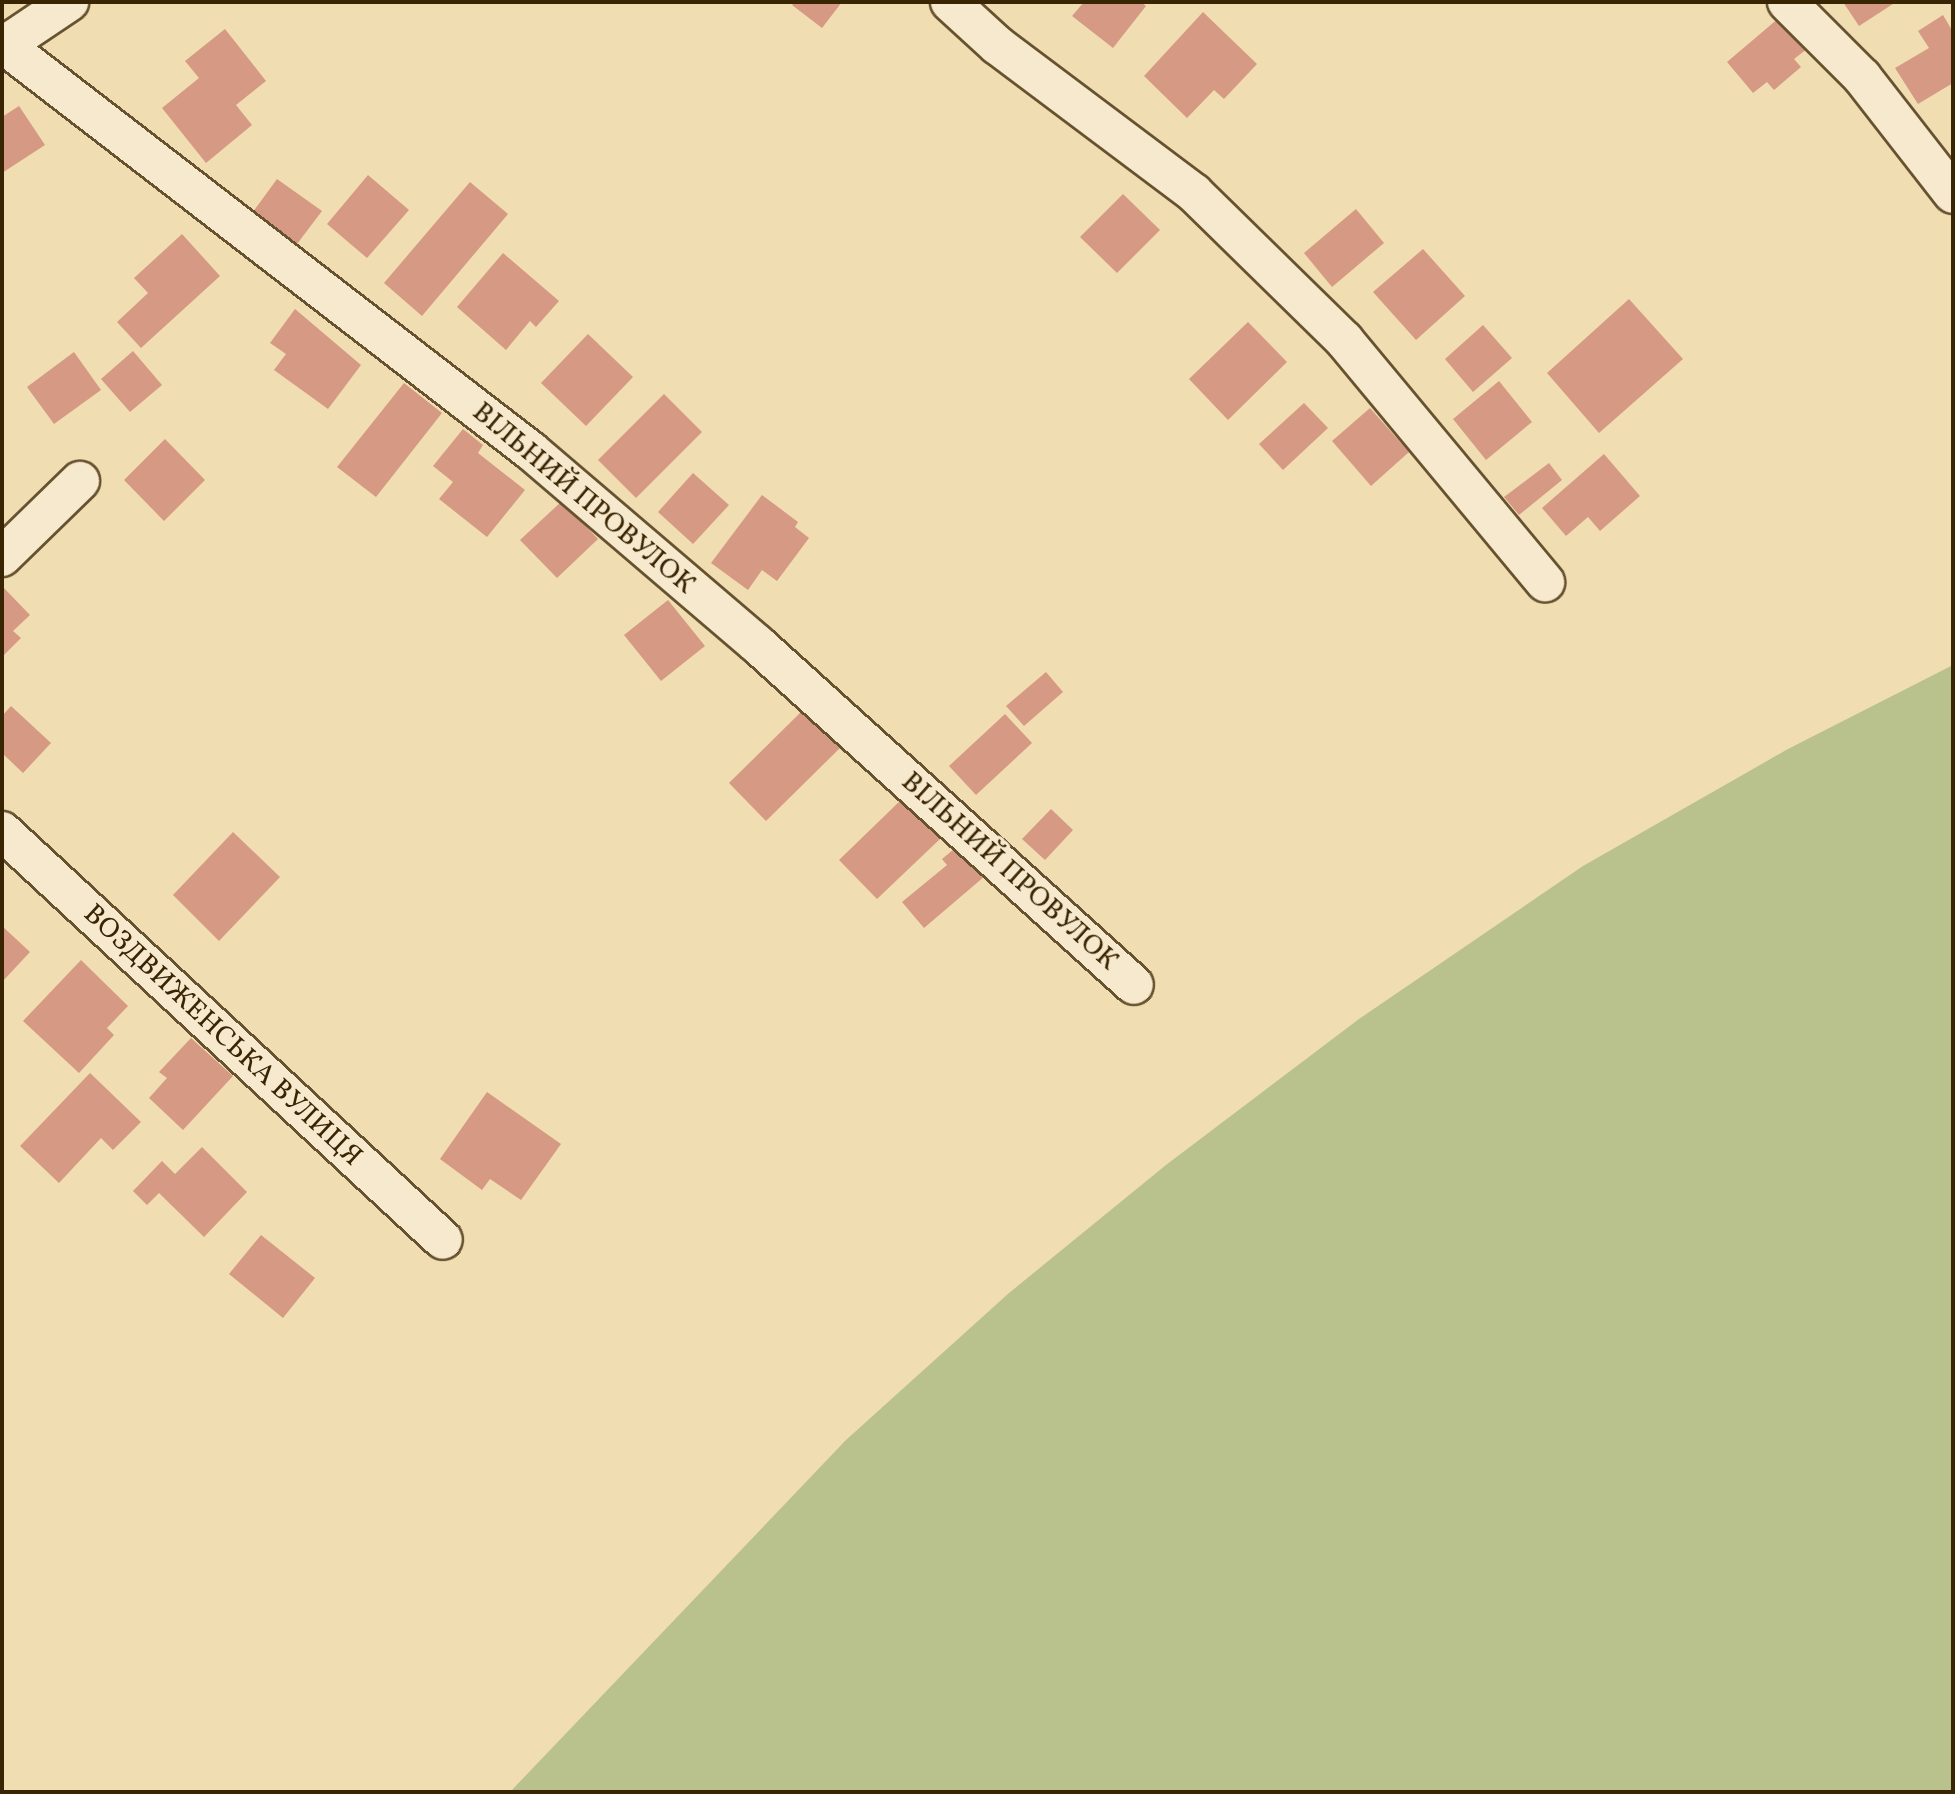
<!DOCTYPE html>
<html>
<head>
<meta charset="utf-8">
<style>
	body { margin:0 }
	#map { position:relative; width:1955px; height:1794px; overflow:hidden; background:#f1ddb2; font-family:Vollkorn,serif }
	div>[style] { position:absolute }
	.green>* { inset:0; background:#b9c18d }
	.building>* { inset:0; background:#d69984 }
	.roads { filter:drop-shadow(2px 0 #67522f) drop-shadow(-2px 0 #67522f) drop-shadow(0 2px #67522f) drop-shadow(0 -2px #67522f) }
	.street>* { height:38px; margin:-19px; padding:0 19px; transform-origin:19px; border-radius:19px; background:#f6e9cd }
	span { translate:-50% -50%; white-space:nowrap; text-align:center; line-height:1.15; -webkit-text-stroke:6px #f6e9cd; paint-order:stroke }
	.street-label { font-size:28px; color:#392403 }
	.frame { position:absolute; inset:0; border:4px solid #392403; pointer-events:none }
</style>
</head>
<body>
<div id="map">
	<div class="green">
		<i style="clip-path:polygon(1953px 665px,1953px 1792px,510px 1792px,846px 1440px,1009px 1293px,1166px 1165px,1359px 1019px,1583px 866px,1788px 749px)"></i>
	</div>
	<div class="building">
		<i style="clip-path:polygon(795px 2px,842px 2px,822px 28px,792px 5px)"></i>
		<i style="clip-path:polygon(1084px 2px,1141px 2px,1146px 6px,1113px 48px,1072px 16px)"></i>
		<i style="clip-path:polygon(1843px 2px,1896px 2px,1859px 26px)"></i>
		<i style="clip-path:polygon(1203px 12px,1257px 64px,1224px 99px,1214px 90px,1187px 118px,1144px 76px)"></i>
		<i style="clip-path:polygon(1943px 15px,1953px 32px,1953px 83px,1918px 104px,1895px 68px,1929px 48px,1918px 31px)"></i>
		<i style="clip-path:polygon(1780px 17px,1807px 49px,1794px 59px,1801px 67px,1774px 90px,1767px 82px,1753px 93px,1727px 62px)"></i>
		<i style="clip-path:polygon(225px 29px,266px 81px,236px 105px,252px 125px,206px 163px,162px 108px,199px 78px,185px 61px)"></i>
		<i style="clip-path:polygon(19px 106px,45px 145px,2px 173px,2px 117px)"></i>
		<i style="clip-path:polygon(368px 175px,409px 210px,367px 258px,327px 224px)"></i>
		<i style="clip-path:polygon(277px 179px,322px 211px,294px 248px,250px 216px)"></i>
		<i style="clip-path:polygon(470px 182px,508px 214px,422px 316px,384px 283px)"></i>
		<i style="clip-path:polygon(1123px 194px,1160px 230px,1117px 273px,1080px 237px)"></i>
		<i style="clip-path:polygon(1356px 209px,1384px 243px,1332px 287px,1304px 253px)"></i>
		<i style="clip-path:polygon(182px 234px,220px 276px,141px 348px,117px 322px,148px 293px,134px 278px)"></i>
		<i style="clip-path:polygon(1423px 249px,1465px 296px,1416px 340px,1373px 292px)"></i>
		<i style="clip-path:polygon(503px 253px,559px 301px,536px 327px,530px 321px,506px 350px,457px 307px)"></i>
		<i style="clip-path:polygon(1629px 299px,1683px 359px,1599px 433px,1547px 373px)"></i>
		<i style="clip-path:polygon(295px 309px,361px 365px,328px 409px,274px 370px,286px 354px,270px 343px)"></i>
		<i style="clip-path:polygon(1248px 322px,1287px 362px,1228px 420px,1189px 379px)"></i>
		<i style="clip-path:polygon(1483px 325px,1512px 358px,1473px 392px,1445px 359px)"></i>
		<i style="clip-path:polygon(588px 334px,633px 377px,586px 426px,541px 383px)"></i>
		<i style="clip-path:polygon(133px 351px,162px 385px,130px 412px,101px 379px)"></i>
		<i style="clip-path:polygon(74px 352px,101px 390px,54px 424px,27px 387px)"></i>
		<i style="clip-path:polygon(1499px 381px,1532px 422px,1486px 460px,1453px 419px)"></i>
		<i style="clip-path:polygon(404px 383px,442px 413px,376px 497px,337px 467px)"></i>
		<i style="clip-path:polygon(664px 394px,702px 432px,636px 498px,598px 460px)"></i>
		<i style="clip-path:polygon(1304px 403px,1328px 428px,1283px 470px,1259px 444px)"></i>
		<i style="clip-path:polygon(1370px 408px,1409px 452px,1371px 486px,1332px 441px)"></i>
		<i style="clip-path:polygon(463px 429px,483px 445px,478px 453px,525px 490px,487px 537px,439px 499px,453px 482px,433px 466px)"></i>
		<i style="clip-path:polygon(165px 439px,205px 480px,164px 521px,124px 480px)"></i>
		<i style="clip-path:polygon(1604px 454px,1640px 496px,1600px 531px,1588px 517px,1566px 536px,1542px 508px)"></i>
		<i style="clip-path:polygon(1549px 463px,1562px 480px,1519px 515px,1504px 497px)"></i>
		<i style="clip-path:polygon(693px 473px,729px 505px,693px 544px,658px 512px)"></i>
		<i style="clip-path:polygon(762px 495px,798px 522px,795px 527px,809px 538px,777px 581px,762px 570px,748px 590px,711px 563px)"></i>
		<i style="clip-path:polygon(562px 501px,598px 539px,557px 578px,520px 540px)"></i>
		<i style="clip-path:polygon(2px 586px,30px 615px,13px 631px,21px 638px,2px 657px)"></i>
		<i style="clip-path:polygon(668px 600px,705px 646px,661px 681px,624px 635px)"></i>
		<i style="clip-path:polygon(1046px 672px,1063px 692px,1024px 726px,1006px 706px)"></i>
		<i style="clip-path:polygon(11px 706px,51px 743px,23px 773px,2px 753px,2px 716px)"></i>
		<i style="clip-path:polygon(803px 710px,840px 748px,766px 821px,729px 783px)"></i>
		<i style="clip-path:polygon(1005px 714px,1032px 743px,976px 795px,949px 766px)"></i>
		<i style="clip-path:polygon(902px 799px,940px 839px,877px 899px,839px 860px)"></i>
		<i style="clip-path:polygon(1051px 809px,1073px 830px,1045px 860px,1022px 839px)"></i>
		<i style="clip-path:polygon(233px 832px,280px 877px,219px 941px,173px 895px)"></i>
		<i style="clip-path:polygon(959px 845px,985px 876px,924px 928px,902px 902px,947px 865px,942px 859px)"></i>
		<i style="clip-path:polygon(2px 926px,30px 952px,2px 982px)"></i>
		<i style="clip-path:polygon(81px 960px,128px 1006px,107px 1028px,114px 1035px,79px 1073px,23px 1021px)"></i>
		<i style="clip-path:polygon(191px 1038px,233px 1076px,183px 1130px,149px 1098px,167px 1078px,159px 1072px)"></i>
		<i style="clip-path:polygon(90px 1073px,141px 1122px,113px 1150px,101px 1138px,59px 1183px,20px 1146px)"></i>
		<i style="clip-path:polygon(487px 1092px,561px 1144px,521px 1200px,490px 1179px,482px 1190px,440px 1159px)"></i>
		<i style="clip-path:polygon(202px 1147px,247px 1192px,204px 1237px,159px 1193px,147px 1205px,133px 1191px,162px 1161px,175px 1174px)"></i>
		<i style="clip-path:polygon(261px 1235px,315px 1278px,283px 1318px,229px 1274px)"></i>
	</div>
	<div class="roads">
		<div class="street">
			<i style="left:950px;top:2px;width:64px;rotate:42.5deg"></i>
			<i style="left:997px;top:45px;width:246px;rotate:36.9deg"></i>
			<i style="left:1194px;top:193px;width:210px;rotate:44.4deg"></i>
			<i style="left:1344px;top:340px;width:315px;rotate:50.3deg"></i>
			<i style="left:1787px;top:2px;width:106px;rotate:45deg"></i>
			<i style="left:1862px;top:77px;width:148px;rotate:52.1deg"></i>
			<i style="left:4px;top:45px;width:665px;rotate:37.61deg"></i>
			<i style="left:531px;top:451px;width:297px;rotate:40.5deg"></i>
			<i style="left:757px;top:644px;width:508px;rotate:42.13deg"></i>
			<i style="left:2px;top:47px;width:81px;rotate:-33.9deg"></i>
			<i style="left:2px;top:557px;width:109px;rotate:-44.3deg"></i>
			<i style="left:2px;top:831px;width:601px;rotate:42.84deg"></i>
		</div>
	</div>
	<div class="street-label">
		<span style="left:583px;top:499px;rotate:40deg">ВІЛЬНИЙ ПРОВУЛОК</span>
		<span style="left:1009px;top:872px;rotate:42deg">ВІЛЬНИЙ ПРОВУЛОК</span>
		<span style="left:222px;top:1036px;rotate:43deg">ВОЗДВИЖЕНСЬКА ВУЛИЦЯ</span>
	</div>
	<div class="frame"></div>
</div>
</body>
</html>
